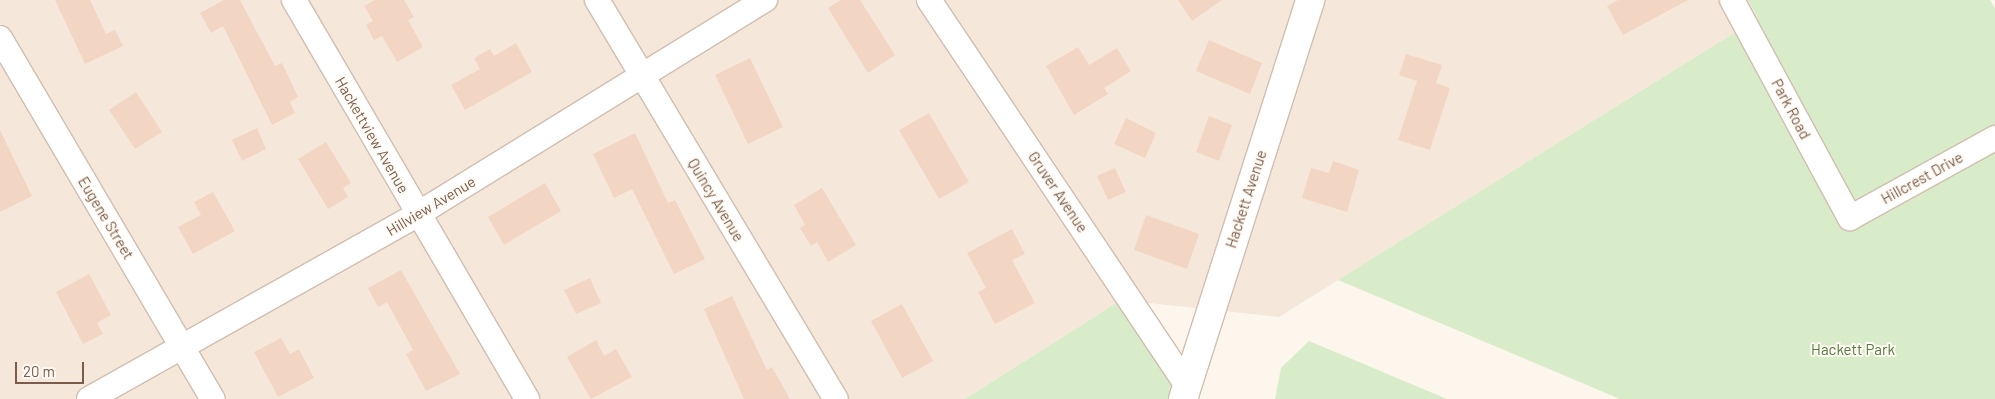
<!DOCTYPE html>
<html>
<head>
<meta charset="utf-8">
<style>
	body { margin:0 }
	#map { position:relative; width:1995px; height:399px; overflow:hidden; background:#fdf6ec; font-family:Barlow,sans-serif }
	div>[style] { position:absolute }
	.residential>* { inset:0; background:#f5e8da }
	.green>* { inset:0; background:#d8ecc9 }
	.building>* { inset:0; background:#f3d5c3 }
	.roads { filter:drop-shadow(1px 0 #d1beb0) drop-shadow(-1px 0 #d1beb0) drop-shadow(0 1px #d1beb0) drop-shadow(0 -1px #d1beb0) }
	.street>* { height:24px; margin:-12px; padding:0 12px; transform-origin:12px; border-radius:12px; background:#fff }
	.secondary>* { height:28px; margin:-14px; padding:0 14px; transform-origin:14px; border-radius:14px; background:#fff }
	span { translate:-50% -50%; white-space:nowrap; text-align:center; line-height:1.15; -webkit-text-stroke:4px #fffaf3; paint-order:stroke }
	.street-label { font-size:15px; color:#7a5c4d }
	.park-label { font-size:15px; color:#537a41 }
	.scale { position:absolute; left:15px; top:362px; width:69px; height:22px; box-sizing:border-box; border:2px solid #7a5c4d; border-top:0; padding-left:6px; font-size:15px; line-height:18px; white-space:nowrap; color:#7a5c4d; -webkit-text-stroke:4px #fffaf3; paint-order:stroke }
</style>
</head>
<body>
<div id="map">
	<div class="residential">
		<i style="clip-path:polygon(0 0,1748px 0,1758px 18px,1279px 317px,1121px 300px,965px 399px,0 399px)"></i>
	</div>
	<div class="green">
		<i style="clip-path:polygon(1748px 0,1990px 0,1995px 8px,1995px 399px,1620px 399px,1338px 280px,1758px 18px)"></i>
		<i style="clip-path:polygon(1121px 300px,1183px 399px,965px 399px)"></i>
		<i style="clip-path:polygon(1309px 341px,1447px 399px,1275px 399px,1281px 368px)"></i>
	</div>
	<div class="building">
		<i style="clip-path:polygon(55px 0,90px 0,106px 34px,115px 30px,123px 46px,85px 64px)"></i>
		<i style="clip-path:polygon(224px 0,240px 0,275px 66px,282px 63px,298px 97px,290px 102px,295px 113px,272px 125px,223px 26px,211px 33px,200px 13px)"></i>
		<i style="clip-path:polygon(375px 0,404px 0,414px 17px,408px 20px,423px 47px,397px 62px,382px 36px,374px 40px,366px 25px,373px 21px,364px 6px)"></i>
		<i style="clip-path:polygon(841px 0,860px 0,895px 55px,868px 73px,828px 8px)"></i>
		<i style="clip-path:polygon(1178px 0,1222px 0,1192px 21px)"></i>
		<i style="clip-path:polygon(1618px 0,1688px 0,1623px 35px,1607px 6px)"></i>
		<i style="clip-path:polygon(1209px 40px,1262px 63px,1250px 94px,1196px 71px)"></i>
		<i style="clip-path:polygon(516px 43px,532px 72px,465px 110px,451px 85px,480px 69px,474px 58px,490px 49px,494px 56px)"></i>
		<i style="clip-path:polygon(1078px 47px,1089px 65px,1117px 48px,1131px 71px,1104px 88px,1108px 94px,1074px 115px,1046px 66px)"></i>
		<i style="clip-path:polygon(1406px 54px,1442px 65px,1436px 83px,1450px 88px,1430px 150px,1398px 140px,1417px 81px,1399px 75px)"></i>
		<i style="clip-path:polygon(750px 58px,783px 127px,748px 144px,715px 75px)"></i>
		<i style="clip-path:polygon(136px 92px,162px 132px,135px 149px,109px 110px)"></i>
		<i style="clip-path:polygon(929px 113px,969px 182px,939px 199px,899px 130px)"></i>
		<i style="clip-path:polygon(1209px 116px,1232px 125px,1219px 161px,1196px 152px)"></i>
		<i style="clip-path:polygon(1126px 118px,1156px 133px,1145px 158px,1114px 144px)"></i>
		<i style="clip-path:polygon(257px 128px,266px 149px,242px 161px,232px 140px)"></i>
		<i style="clip-path:polygon(0 130px,32px 196px,0 212px)"></i>
		<i style="clip-path:polygon(635px 133px,668px 203px,675px 200px,705px 259px,674px 274px,632px 189px,614px 198px,593px 154px)"></i>
		<i style="clip-path:polygon(326px 142px,351px 183px,343px 188px,348px 197px,328px 209px,298px 159px)"></i>
		<i style="clip-path:polygon(1333px 161px,1359px 170px,1347px 212px,1302px 198px,1311px 168px,1329px 173px)"></i>
		<i style="clip-path:polygon(1115px 168px,1126px 192px,1108px 200px,1097px 176px)"></i>
		<i style="clip-path:polygon(545px 183px,561px 211px,504px 245px,488px 217px)"></i>
		<i style="clip-path:polygon(822px 188px,856px 245px,828px 262px,817px 242px,811px 246px,800px 228px,805px 225px,794px 205px)"></i>
		<i style="clip-path:polygon(213px 192px,235px 231px,193px 254px,178px 227px,201px 215px,194px 202px)"></i>
		<i style="clip-path:polygon(1146px 215px,1199px 234px,1187px 269px,1134px 250px)"></i>
		<i style="clip-path:polygon(1012px 229px,1025px 254px,1012px 260px,1035px 303px,995px 324px,978px 292px,986px 288px,967px 253px)"></i>
		<i style="clip-path:polygon(401px 270px,460px 374px,426px 391px,406px 354px,413px 350px,387px 302px,378px 307px,368px 288px)"></i>
		<i style="clip-path:polygon(89px 274px,111px 315px,97px 323px,103px 334px,83px 344px,56px 292px)"></i>
		<i style="clip-path:polygon(590px 278px,601px 303px,576px 314px,564px 290px)"></i>
		<i style="clip-path:polygon(732px 296px,767px 370px,772px 367px,790px 399px,744px 399px,704px 309px)"></i>
		<i style="clip-path:polygon(902px 304px,933px 361px,902px 378px,871px 321px)"></i>
		<i style="clip-path:polygon(281px 338px,290px 354px,299px 349px,314px 378px,278px 397px,254px 352px)"></i>
		<i style="clip-path:polygon(596px 340px,604px 356px,616px 349px,632px 377px,591px 399px,567px 357px)"></i>
	</div>
	<div class="roads">
		<div class="street">
			<i style="left:294px;top:0;width:462px;rotate:59.7deg"></i>
			<i style="left:597px;top:0;width:465px;rotate:59.1deg"></i>
			<i style="left:929px;top:0;width:463px;rotate:56.2deg"></i>
			<i style="left:1732px;top:0;width:248px;rotate:61.6deg"></i>
			<i style="left:1850px;top:218px;width:166px;rotate:-28.9deg"></i>
			<i style="left:0;top:38px;width:419px;rotate:59.5deg"></i>
			<i style="left:89px;top:399px;width:377px;rotate:-29.3deg"></i>
			<i style="left:418px;top:214px;width:408px;rotate:-31.7deg"></i>
		</div>
		<div class="secondary">
			<i style="left:1183px;top:399px;width:419px;rotate:-72.3deg"></i>
		</div>
	</div>
	<div class="street-label">
		<span style="left:1791px;top:109px;rotate:62deg">Park Road</span>
		<span style="left:372px;top:135px;rotate:60deg">Hackettview Avenue</span>
		<span style="left:1922px;top:178px;rotate:-29deg">Hillcrest Drive</span>
		<span style="left:1058px;top:192px;rotate:56deg">Gruver Avenue</span>
		<span style="left:1246px;top:199px;rotate:-72deg">Hackett Avenue</span>
		<span style="left:716px;top:200px;rotate:59deg">Quincy Avenue</span>
		<span style="left:431px;top:206px;rotate:-31deg">Hillview Avenue</span>
		<span style="left:106px;top:218px;rotate:59deg">Eugene Street</span>
	</div>
	<div class="park-label">
		<span style="left:1853px;top:350px">Hackett Park</span>
	</div>
	<div class="scale">20 m</div>
</div>
</body>
</html>
